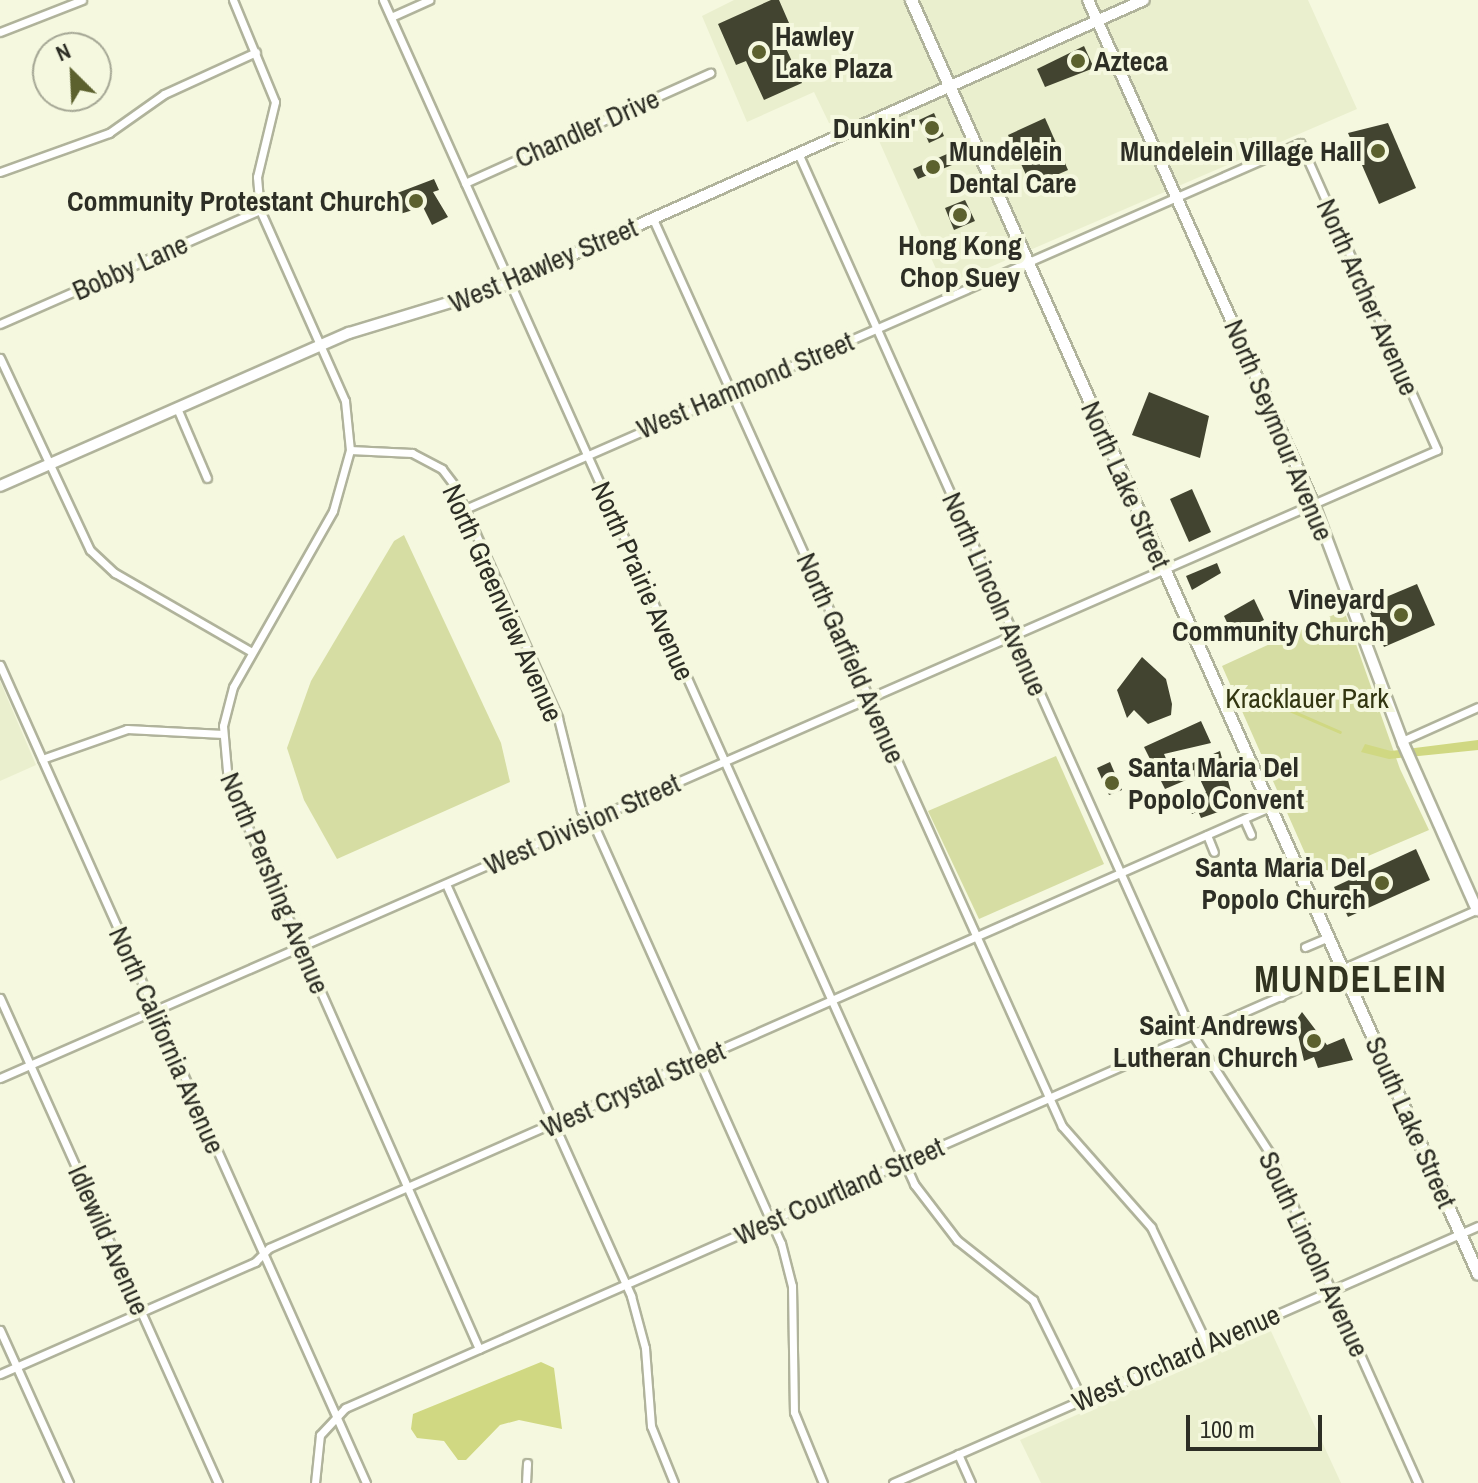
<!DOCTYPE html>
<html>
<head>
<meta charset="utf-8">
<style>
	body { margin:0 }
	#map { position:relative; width:1478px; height:1483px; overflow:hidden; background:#f5f8df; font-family:"Archivo Narrow",sans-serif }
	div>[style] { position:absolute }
	.built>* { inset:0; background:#eaefce }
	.green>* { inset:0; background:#d6dda3 }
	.water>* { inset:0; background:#d0d882 }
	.stream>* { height:3px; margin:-1.5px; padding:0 1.5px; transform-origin:1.5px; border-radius:1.5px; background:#d0d882 }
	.building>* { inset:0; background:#424430 }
	.roads { filter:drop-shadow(2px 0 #b0b39b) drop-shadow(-2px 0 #b0b39b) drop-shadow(0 2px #b0b39b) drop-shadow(0 -2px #b0b39b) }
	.street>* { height:7px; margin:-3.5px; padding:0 3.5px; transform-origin:3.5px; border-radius:3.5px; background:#fff }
	.secondary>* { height:10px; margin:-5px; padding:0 5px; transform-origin:5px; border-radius:5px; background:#fff }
	.primary>* { height:11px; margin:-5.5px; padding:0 5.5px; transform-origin:5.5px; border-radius:5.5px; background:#fff }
	.dots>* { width:22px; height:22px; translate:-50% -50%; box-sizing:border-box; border:4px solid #f5f8df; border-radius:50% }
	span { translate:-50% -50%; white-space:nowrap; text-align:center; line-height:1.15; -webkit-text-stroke:8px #f5f8df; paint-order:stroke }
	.poi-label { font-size:28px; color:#2d2e25; font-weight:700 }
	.left { translate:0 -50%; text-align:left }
	.right { translate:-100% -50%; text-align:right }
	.street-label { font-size:28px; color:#2d2e25 }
	.park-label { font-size:28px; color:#333611 }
	.district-label { font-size:36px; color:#31331f; font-weight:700; letter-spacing:2px }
	.north { position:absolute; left:32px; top:32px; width:80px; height:80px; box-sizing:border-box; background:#f5f8df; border:2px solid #a5a795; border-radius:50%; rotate:336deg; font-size:22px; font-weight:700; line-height:32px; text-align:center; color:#2d2e25 }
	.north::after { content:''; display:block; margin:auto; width:28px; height:36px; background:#5c612e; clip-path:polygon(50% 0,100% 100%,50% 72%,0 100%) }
	.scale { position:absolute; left:1186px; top:1415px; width:136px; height:36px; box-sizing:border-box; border:4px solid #2d2e25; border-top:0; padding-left:10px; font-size:24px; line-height:28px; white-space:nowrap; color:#2d2e25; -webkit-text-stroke:6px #f5f8df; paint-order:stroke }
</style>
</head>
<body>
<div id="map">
	<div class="built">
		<i style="clip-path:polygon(734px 0,1308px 0,1357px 109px,944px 287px,876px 134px,829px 123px,814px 92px,747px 122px,702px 16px)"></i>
		<i style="clip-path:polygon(0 681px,36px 765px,0 781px)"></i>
		<i style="clip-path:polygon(1270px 1329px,1341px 1483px,1041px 1483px,1020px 1440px)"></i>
	</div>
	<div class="green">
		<i style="clip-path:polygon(404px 535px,501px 743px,510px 782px,337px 859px,304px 800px,287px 748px,311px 681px,394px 541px)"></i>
		<i style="clip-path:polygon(1344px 610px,1400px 769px,1429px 830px,1333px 871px,1312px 869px,1222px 666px)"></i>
		<i style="clip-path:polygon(1056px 756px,1104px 864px,979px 919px,928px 811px)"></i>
	</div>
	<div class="water">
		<i style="clip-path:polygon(1478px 740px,1478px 750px,1389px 759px,1361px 752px,1365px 744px,1391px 751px)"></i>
		<i style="clip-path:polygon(541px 1362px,554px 1368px,562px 1429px,519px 1420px,500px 1425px,466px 1460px,458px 1460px,444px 1441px,417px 1438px,411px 1429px,413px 1414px)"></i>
	</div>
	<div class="stream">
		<i style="left:1271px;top:702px;width:75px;rotate:23.5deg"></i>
	</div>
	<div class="building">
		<i style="clip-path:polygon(771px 0,779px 0,796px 39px,784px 44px,802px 83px,764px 100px,746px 61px,736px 65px,718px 24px)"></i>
		<i style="clip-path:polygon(1084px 46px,1094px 68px,1045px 87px,1037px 69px)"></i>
		<i style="clip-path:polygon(934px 113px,944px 136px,929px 143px,919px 120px)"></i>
		<i style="clip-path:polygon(1045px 118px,1068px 170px,1031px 186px,1008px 135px)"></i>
		<i style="clip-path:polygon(1388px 123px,1416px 188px,1379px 204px,1348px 133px)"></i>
		<i style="clip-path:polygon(947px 154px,952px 165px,918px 179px,913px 169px)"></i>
		<i style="clip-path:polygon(434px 179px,439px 190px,433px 192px,448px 217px,432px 225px,423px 207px,400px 214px,392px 195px)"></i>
		<i style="clip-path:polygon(965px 200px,975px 221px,954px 230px,945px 208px)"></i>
		<i style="clip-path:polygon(1149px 392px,1209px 416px,1200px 458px,1132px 435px)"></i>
		<i style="clip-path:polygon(1192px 489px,1211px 532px,1189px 542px,1170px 499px)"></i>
		<i style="clip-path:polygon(1217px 563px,1221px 573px,1192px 590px,1186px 576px)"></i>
		<i style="clip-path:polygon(1417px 584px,1435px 625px,1384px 647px,1367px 605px)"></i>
		<i style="clip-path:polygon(1254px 599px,1264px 620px,1233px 635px,1224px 616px)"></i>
		<i style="clip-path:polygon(1142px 657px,1166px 679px,1172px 704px,1171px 715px,1148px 724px,1134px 710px,1127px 718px,1117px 690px)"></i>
		<i style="clip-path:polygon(1201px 721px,1211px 743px,1164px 754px,1172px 772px,1220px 751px,1235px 806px,1201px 818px,1198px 811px,1192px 814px,1186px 800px,1206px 792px,1198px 775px,1165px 789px,1144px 747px)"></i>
		<i style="clip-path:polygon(1110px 762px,1122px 790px,1109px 795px,1097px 768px)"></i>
		<i style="clip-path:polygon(1416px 849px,1430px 880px,1348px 917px,1334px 887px)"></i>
		<i style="clip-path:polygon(1302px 1012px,1327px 1045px,1344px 1038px,1353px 1060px,1318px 1068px,1314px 1057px,1304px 1061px,1295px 1022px)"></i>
	</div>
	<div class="roads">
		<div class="street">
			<i style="left:233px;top:0;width:110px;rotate:67.6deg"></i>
			<i style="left:275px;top:102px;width:77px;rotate:103.5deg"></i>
			<i style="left:257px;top:177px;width:33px;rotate:85deg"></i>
			<i style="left:260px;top:210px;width:209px;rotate:66deg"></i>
			<i style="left:345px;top:401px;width:49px;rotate:84.2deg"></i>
			<i style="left:350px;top:450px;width:63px;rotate:105.6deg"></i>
			<i style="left:333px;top:511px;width:202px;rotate:119.6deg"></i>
			<i style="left:233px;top:687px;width:40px;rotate:104.4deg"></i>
			<i style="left:223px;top:726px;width:56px;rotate:84.9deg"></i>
			<i style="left:228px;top:782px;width:620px;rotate:66.12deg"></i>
			<i style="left:383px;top:0;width:1298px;rotate:65.84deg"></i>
			<i style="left:914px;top:1184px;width:71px;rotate:52.5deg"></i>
			<i style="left:957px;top:1240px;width:97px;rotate:38.3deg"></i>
			<i style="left:1033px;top:1300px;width:110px;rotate:63.7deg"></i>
			<i style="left:391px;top:17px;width:42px;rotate:-24.1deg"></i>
			<i style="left:0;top:32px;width:88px;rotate:-21.3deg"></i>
			<i style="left:798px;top:153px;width:966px;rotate:65.87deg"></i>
			<i style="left:1193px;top:1035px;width:140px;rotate:57deg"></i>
			<i style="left:1269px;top:1152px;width:363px;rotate:65.8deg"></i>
			<i style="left:0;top:172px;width:116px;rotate:-19.7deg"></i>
			<i style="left:109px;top:133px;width:67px;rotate:-35.3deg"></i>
			<i style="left:164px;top:94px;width:101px;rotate:-24.5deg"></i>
			<i style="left:465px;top:183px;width:269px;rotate:-24.2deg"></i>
			<i style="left:653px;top:219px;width:995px;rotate:65.73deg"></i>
			<i style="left:1062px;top:1126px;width:135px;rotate:48.6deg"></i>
			<i style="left:1151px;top:1227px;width:130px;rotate:64.4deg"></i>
			<i style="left:0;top:324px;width:284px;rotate:-23.7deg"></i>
			<i style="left:0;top:358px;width:212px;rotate:64.9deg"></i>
			<i style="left:90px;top:550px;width:34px;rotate:43deg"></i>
			<i style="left:115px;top:573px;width:158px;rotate:30deg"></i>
			<i style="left:177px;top:408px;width:76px;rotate:66.8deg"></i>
			<i style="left:350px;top:450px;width:62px;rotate:2.8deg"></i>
			<i style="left:412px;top:453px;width:34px;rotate:28deg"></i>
			<i style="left:442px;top:469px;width:20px;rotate:53deg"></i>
			<i style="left:454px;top:485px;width:255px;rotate:65.9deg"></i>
			<i style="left:558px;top:718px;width:95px;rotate:76deg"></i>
			<i style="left:581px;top:810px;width:25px;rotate:53deg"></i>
			<i style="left:596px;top:830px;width:453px;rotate:65.9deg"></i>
			<i style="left:781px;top:1243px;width:44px;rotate:75.7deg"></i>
			<i style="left:792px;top:1286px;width:126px;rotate:89.1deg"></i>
			<i style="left:794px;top:1412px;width:77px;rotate:67.8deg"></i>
			<i style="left:0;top:665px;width:896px;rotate:65.89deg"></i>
			<i style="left:1402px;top:741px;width:83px;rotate:-24.1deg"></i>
			<i style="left:42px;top:759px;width:90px;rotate:-19.4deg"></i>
			<i style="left:127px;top:729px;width:96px;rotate:3deg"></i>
			<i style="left:1244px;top:819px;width:17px;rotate:66deg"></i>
			<i style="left:1207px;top:835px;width:18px;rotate:68deg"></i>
			<i style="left:446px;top:884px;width:452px;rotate:65.8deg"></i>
			<i style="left:631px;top:1296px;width:54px;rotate:74.9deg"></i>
			<i style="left:645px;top:1348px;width:78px;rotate:85.6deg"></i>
			<i style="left:651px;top:1426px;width:61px;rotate:68deg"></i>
			<i style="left:1305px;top:947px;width:25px;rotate:-23deg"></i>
			<i style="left:1271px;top:975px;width:24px;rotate:66deg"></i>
			<i style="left:0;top:998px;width:532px;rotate:65.8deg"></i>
			<i style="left:0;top:1078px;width:1568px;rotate:-23.61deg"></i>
			<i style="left:1437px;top:450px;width:336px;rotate:-114deg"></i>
			<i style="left:1300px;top:143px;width:912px;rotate:156.33deg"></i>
			<i style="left:0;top:1330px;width:168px;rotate:65.7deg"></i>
			<i style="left:0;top:1374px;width:279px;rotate:-23.7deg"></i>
			<i style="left:255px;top:1262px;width:20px;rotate:-45deg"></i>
			<i style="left:269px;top:1248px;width:1094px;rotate:-23.78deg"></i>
			<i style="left:958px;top:1454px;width:32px;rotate:66deg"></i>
			<i style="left:315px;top:1483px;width:48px;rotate:-84.1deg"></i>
			<i style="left:320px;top:1435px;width:37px;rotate:-47deg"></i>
			<i style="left:345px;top:1408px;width:1238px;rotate:-23.77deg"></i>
			<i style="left:526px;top:1483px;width:20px;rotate:-87deg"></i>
			<i style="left:893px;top:1483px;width:639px;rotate:-23.72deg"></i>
		</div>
		<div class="secondary">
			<i style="left:1088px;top:0;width:553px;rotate:65.89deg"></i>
			<i style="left:1314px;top:505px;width:254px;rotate:69.5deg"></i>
			<i style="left:1403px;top:743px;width:183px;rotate:66.1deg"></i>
			<i style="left:0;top:486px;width:381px;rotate:-23.7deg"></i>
			<i style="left:349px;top:333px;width:155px;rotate:-16.9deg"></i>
			<i style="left:497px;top:288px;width:708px;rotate:-24deg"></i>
		</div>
		<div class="primary">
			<i style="left:911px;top:0;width:1394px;rotate:66.01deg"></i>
		</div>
	</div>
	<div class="dots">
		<i style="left:759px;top:52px;background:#5c612e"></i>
		<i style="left:1078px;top:61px;background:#5c612e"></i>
		<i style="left:932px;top:128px;background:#5c612e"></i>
		<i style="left:1378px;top:151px;background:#5c612e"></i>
		<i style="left:933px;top:167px;background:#5c612e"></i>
		<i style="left:416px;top:201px;background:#5c612e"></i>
		<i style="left:960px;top:215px;background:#5c612e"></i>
		<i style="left:1401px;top:615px;background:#5c612e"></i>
		<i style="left:1112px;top:783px;background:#5c612e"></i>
		<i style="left:1382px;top:883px;background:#5c612e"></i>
		<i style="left:1314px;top:1041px;background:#5c612e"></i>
	</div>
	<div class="poi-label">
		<span class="left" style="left:775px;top:52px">Hawley<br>Lake Plaza</span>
		<span class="left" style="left:1094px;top:61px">Azteca</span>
		<span class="right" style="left:916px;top:128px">Dunkin'</span>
		<span class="left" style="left:949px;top:167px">Mundelein<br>Dental Care</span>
		<span class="right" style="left:1362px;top:151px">Mundelein Village Hall</span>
		<span class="right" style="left:400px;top:201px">Community Protestant Church</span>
		<span style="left:960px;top:261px">Hong Kong<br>Chop Suey</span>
		<span class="right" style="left:1385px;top:615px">Vineyard<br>Community Church</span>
		<span class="left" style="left:1128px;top:783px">Santa Maria Del<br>Popolo Convent</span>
		<span class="right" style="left:1366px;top:883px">Santa Maria Del<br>Popolo Church</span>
		<span class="right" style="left:1298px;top:1041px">Saint Andrews<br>Lutheran Church</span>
	</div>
	<div class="street-label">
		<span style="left:587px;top:128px;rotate:-24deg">Chandler Drive</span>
		<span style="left:543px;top:265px;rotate:-23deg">West Hawley Street</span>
		<span style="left:130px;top:267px;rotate:-24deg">Bobby Lane</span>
		<span style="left:1368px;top:297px;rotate:66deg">North Archer Avenue</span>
		<span style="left:745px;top:385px;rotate:-23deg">West Hammond Street</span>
		<span style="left:1279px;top:430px;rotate:67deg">North Seymour Avenue</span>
		<span style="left:1126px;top:485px;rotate:66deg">North Lake Street</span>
		<span style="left:643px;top:581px;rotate:66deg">North Prairie Avenue</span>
		<span style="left:995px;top:594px;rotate:66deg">North Lincoln Avenue</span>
		<span style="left:503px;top:603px;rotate:66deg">North Greenview Avenue</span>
		<span style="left:851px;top:658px;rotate:66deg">North Garfield Avenue</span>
		<span style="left:582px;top:824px;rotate:-24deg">West Division Street</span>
		<span style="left:275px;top:883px;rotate:67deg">North Pershing Avenue</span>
		<span style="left:167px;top:1040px;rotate:66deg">North California Avenue</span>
		<span style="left:633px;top:1089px;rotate:-24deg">West Crystal Street</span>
		<span style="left:1411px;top:1122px;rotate:66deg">South Lake Street</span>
		<span style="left:839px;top:1191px;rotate:-24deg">West Courtland Street</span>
		<span style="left:109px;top:1240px;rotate:66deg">Idlewild Avenue</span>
		<span style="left:1314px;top:1254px;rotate:65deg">South Lincoln Avenue</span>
		<span style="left:1176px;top:1358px;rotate:-24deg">West Orchard Avenue</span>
	</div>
	<div class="park-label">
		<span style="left:1307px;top:698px">Kracklauer Park</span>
	</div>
	<div class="district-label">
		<span style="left:1351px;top:980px">MUNDELEIN</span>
	</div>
	<div class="north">N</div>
	<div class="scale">100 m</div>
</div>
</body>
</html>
